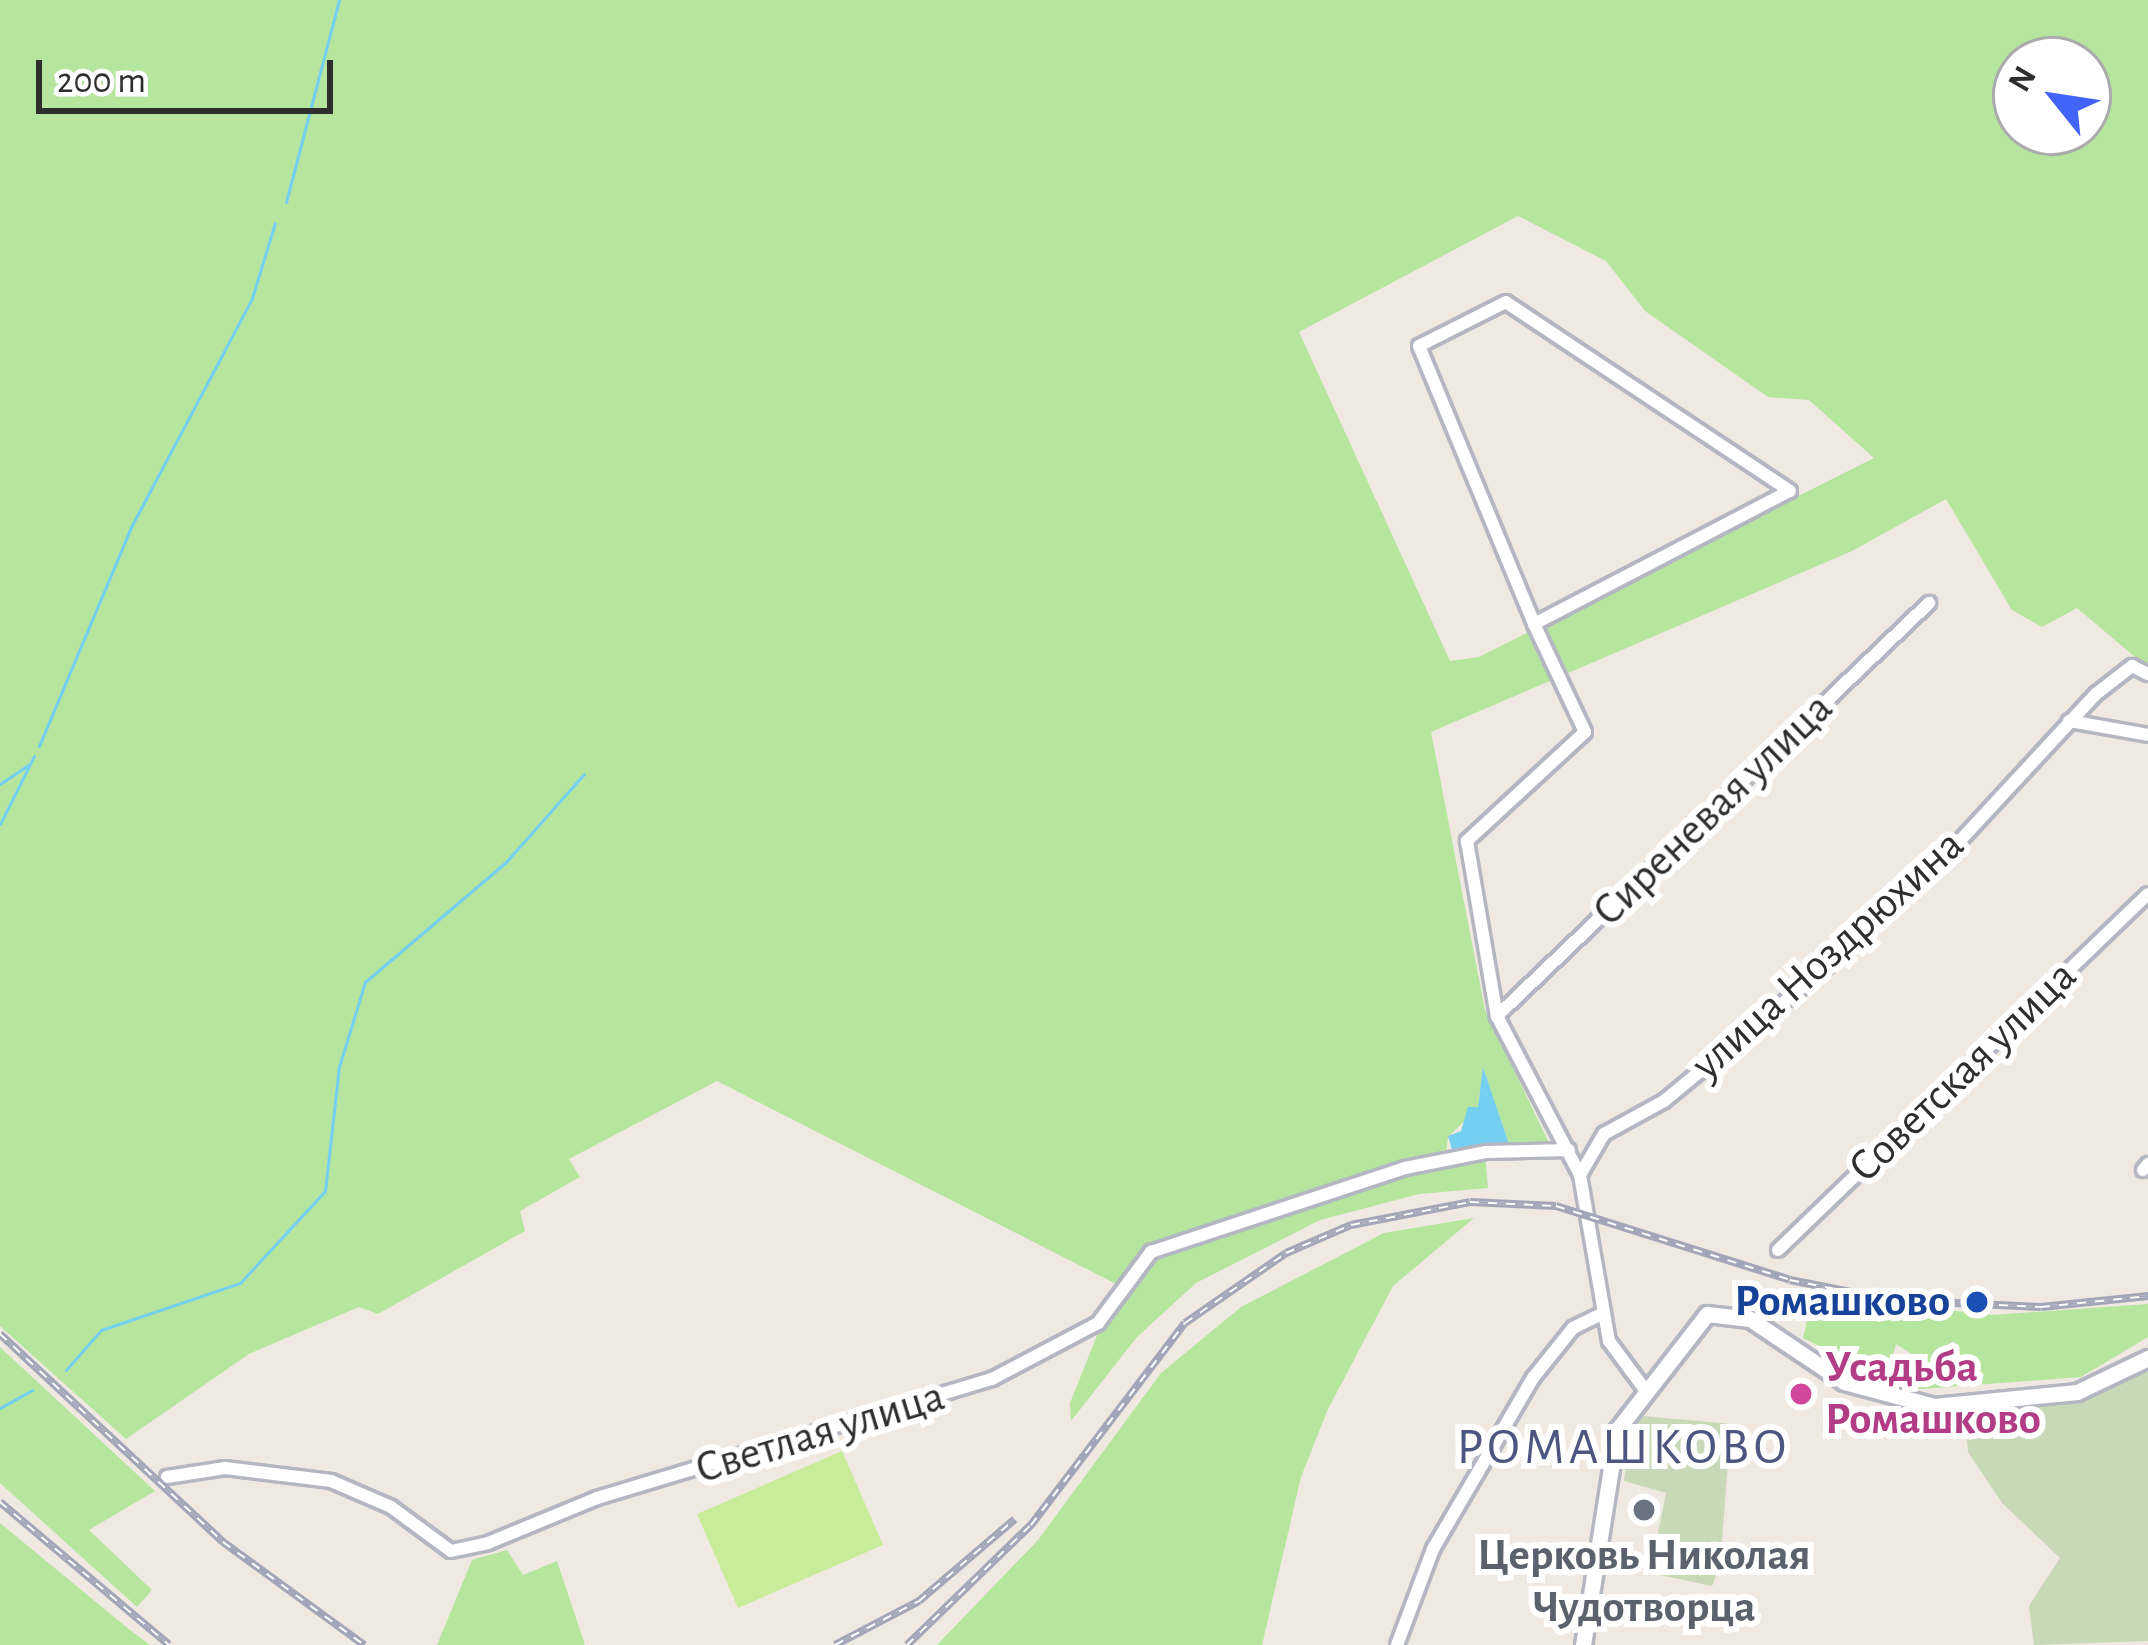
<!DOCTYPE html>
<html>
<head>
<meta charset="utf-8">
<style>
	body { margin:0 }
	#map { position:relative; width:2148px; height:1645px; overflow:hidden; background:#efe9e1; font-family:"Alegreya Sans",sans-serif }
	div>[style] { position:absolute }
	.green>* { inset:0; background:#b6e59e }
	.cemetery>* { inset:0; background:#c8d9b8 }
	.pitch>* { inset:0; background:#c9ec9a }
	.water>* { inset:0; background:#75cff0 }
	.stream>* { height:3px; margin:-1.5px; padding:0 1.5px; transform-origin:1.5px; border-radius:1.5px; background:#75cff0 }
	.roads { filter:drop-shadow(3px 0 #b4b7c1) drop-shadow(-3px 0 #b4b7c1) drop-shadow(0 3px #b4b7c1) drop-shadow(0 -3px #b4b7c1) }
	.minor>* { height:12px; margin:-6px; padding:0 6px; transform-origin:6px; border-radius:6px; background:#fff }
	.tertiary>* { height:15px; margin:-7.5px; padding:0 7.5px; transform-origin:7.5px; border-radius:7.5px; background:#fff }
	.rail>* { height:8px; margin-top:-4px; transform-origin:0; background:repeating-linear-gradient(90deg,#fff 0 9px,#a3a6b8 0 18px); box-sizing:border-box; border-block:3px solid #a3a6b8 }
	.dots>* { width:33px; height:33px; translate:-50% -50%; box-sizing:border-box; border:6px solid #fff; border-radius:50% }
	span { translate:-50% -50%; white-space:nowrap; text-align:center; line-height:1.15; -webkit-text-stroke:12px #fff; paint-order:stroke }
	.street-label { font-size:45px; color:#2e2e2e }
	.transit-label { font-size:45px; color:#164399; font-weight:700 }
	.right { translate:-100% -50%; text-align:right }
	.hotel-label { font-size:45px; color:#b23c85; font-weight:700 }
	.left { translate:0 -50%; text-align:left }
	.worship-label { font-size:45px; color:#5b616d; font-weight:700 }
	.quarter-label { font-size:51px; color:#4d5680; letter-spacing:3px }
	.north { position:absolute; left:1992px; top:36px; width:120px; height:120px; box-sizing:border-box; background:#fff; border:3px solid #ababab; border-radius:50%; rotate:300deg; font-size:33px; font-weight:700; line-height:48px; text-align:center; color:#2e2e2e }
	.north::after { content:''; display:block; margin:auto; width:42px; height:54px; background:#4264fb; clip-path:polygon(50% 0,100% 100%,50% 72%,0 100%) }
	.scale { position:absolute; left:36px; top:60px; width:297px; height:54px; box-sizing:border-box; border:6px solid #2e2e2e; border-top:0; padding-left:15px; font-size:36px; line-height:42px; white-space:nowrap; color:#2e2e2e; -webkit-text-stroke:9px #fff; paint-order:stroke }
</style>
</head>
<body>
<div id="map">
	<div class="green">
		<i style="clip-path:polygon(evenodd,0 0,2148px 0,2148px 668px,2077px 608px,2042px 627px,2012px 610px,1946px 499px,1852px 551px,1431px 732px,1485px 1010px,1552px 1149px,1509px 1144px,1483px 1067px,1478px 1108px,1448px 1137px,1446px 1154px,1405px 1161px,1349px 1189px,1485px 1154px,1488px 1188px,1419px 1194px,1320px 1220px,1196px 1283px,1137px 1337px,1071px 1421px,1070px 1403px,1100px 1328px,1132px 1292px,717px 1081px,569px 1159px,580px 1177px,520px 1211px,525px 1231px,378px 1314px,359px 1307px,249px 1354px,126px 1439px,0 1326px,0 0,2016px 60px,2088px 60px,2088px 132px,2016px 132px,2016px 60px,0 0,1518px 216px,1606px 261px,1645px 311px,1768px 397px,1809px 400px,1874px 458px,1479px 657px,1450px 661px,1299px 332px,1518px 216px)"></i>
		<i style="clip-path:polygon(1474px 1218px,1393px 1286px,1328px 1409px,1301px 1477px,1262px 1645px,937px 1645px,1038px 1540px,1161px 1373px,1241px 1307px,1384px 1233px)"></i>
		<i style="clip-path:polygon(1813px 1295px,1993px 1315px,2148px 1304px,2148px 1337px,2081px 1377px,1921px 1389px,1908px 1386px,1912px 1354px,1896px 1344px,1886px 1379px,1803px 1338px)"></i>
		<i style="clip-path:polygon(0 1347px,155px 1491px,89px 1530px,152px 1590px,137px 1607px,0 1483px)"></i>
		<i style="clip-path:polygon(0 1523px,130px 1630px,150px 1645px,0 1645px)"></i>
		<i style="clip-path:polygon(507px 1550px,523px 1575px,557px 1561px,585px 1645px,437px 1645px,472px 1560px)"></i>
	</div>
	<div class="cemetery">
		<i style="clip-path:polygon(2148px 1368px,2148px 1641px,2034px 1645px,2029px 1606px,2060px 1558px,2002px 1503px,1968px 1452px,1965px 1417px,2100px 1393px)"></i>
		<i style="clip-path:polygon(1632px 1415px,1731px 1424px,1720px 1565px,1712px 1586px,1650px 1573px,1666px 1493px,1624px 1481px)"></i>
	</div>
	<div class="pitch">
		<i style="clip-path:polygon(842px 1451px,883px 1545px,738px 1608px,697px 1514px)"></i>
	</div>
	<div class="water">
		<i style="clip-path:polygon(1483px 1067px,1509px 1144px,1453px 1153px,1448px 1136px,1461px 1131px,1468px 1107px,1478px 1107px)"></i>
	</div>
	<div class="stream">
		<i style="left:286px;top:202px;width:209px;rotate:-75.3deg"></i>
		<i style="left:39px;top:746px;width:238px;rotate:-67.2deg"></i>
		<i style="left:131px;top:527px;width:259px;rotate:-62.1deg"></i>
		<i style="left:252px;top:298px;width:78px;rotate:-73deg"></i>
		<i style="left:0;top:784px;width:34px;rotate:-34deg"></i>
		<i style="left:0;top:824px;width:76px;rotate:-63.4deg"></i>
		<i style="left:66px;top:1370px;width:53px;rotate:-48.8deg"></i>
		<i style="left:101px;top:1330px;width:147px;rotate:-18.7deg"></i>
		<i style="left:240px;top:1283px;width:125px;rotate:-47.3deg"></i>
		<i style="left:325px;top:1191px;width:125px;rotate:-83.6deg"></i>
		<i style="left:339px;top:1067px;width:89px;rotate:-73deg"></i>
		<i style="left:365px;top:982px;width:184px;rotate:-40.4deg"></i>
		<i style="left:505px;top:863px;width:119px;rotate:-48.4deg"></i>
		<i style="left:0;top:1408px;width:37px;rotate:-29deg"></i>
	</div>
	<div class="roads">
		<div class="minor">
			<i style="left:1534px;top:624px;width:288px;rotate:-27.5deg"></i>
			<i style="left:1790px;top:491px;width:341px;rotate:-146.4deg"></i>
			<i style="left:1506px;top:302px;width:97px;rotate:153.2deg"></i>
			<i style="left:1419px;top:346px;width:301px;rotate:67.5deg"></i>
			<i style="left:1534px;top:624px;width:119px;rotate:64.7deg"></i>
			<i style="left:1585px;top:732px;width:161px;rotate:137.3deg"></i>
			<i style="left:1467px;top:841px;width:178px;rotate:80.3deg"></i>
			<i style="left:1497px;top:1016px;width:179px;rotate:62.4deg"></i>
			<i style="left:1580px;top:1175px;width:169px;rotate:80.1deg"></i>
			<i style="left:1609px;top:1341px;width:57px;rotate:53.5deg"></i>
			<i style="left:2069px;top:721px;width:80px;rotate:10deg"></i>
			<i style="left:1497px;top:1016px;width:598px;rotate:-43.71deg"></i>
			<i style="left:2143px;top:1170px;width:8px;rotate:-50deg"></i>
			<i style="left:1580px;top:1175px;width:48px;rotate:-59.7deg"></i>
			<i style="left:1604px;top:1134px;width:68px;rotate:-28.8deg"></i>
			<i style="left:1664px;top:1101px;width:214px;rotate:-39.5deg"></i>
			<i style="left:1829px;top:965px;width:175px;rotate:-43.4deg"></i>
			<i style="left:1956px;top:845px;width:206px;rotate:-47.2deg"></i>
			<i style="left:2096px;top:694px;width:46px;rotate:-37.9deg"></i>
			<i style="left:2132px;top:666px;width:18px;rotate:27deg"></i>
			<i style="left:1778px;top:1250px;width:513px;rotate:-43.9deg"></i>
			<i style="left:167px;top:1477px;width:59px;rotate:-8.8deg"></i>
			<i style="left:225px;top:1468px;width:107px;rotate:7deg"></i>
			<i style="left:331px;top:1481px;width:65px;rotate:23.4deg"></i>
			<i style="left:391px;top:1507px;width:74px;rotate:36.3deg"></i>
			<i style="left:451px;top:1551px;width:38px;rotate:-12deg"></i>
			<i style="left:488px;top:1543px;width:118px;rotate:-22.4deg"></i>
			<i style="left:597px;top:1498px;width:413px;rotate:-16.8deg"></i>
			<i style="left:992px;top:1379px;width:120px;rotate:-27.8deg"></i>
			<i style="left:1098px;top:1323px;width:89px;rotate:-53.3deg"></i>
			<i style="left:1151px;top:1252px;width:268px;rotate:-18.3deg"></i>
			<i style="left:1405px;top:1168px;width:83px;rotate:-11.2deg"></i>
			<i style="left:1486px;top:1152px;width:83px;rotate:-1.4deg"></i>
			<i style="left:1397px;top:1645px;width:103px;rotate:-69.4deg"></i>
			<i style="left:1433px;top:1549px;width:198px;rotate:-59.7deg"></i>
			<i style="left:1533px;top:1378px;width:64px;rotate:-51.3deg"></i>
			<i style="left:1573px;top:1328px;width:32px;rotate:-26deg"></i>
		</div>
		<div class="tertiary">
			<i style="left:1583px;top:1645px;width:218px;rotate:-81deg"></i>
			<i style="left:1617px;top:1430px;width:147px;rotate:-52.2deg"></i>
			<i style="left:1707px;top:1314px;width:43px;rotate:6.6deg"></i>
			<i style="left:1750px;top:1319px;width:113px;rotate:33.8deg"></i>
			<i style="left:1844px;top:1382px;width:93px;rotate:14.9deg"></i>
			<i style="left:1934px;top:1406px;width:144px;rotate:-5.6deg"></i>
			<i style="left:2077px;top:1392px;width:79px;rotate:-25.6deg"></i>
		</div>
	</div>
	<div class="rail">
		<i style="left:0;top:1334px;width:305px;rotate:43deg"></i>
		<i style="left:223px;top:1542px;width:175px;rotate:36.1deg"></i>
		<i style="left:0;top:1502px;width:221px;rotate:40.2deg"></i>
		<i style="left:835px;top:1645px;width:95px;rotate:-27.6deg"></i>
		<i style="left:919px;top:1601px;width:126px;rotate:-40.5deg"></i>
		<i style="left:907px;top:1645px;width:173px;rotate:-44.1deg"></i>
		<i style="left:1031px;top:1525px;width:254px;rotate:-52.7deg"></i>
		<i style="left:1185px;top:1323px;width:123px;rotate:-34.7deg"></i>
		<i style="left:1286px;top:1253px;width:71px;rotate:-23.3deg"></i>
		<i style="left:1351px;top:1225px;width:121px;rotate:-10.9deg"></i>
		<i style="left:1470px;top:1202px;width:86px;rotate:2.7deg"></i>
		<i style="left:1556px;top:1206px;width:245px;rotate:17.5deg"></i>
		<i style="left:1790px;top:1280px;width:103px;rotate:11.2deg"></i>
		<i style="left:1891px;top:1300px;width:150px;rotate:2.7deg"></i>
		<i style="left:2041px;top:1307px;width:108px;rotate:-5.9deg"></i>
	</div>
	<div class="dots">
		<i style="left:1977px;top:1302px;background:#1a4fb4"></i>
		<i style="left:1801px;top:1394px;background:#d1479c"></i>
		<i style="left:1644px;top:1510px;background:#6b7280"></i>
	</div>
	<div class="street-label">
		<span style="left:1713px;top:810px;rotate:-44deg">Сиреневая улица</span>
		<span style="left:1828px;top:955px;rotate:-42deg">улица Ноздрюхина</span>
		<span style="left:1963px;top:1072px;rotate:-44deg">Советская улица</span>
		<span style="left:820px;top:1433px;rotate:-17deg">Светлая улица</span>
	</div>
	<div class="transit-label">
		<span class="right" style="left:1950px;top:1302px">Ромашково</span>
	</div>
	<div class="hotel-label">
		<span class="left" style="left:1825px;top:1394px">Усадьба<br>Ромашково</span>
	</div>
	<div class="worship-label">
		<span style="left:1644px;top:1582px">Церковь Николая<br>Чудотворца</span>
	</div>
	<div class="quarter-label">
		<span style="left:1623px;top:1448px">РОМАШКОВО</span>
	</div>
	<div class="north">N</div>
	<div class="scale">200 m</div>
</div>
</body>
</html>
